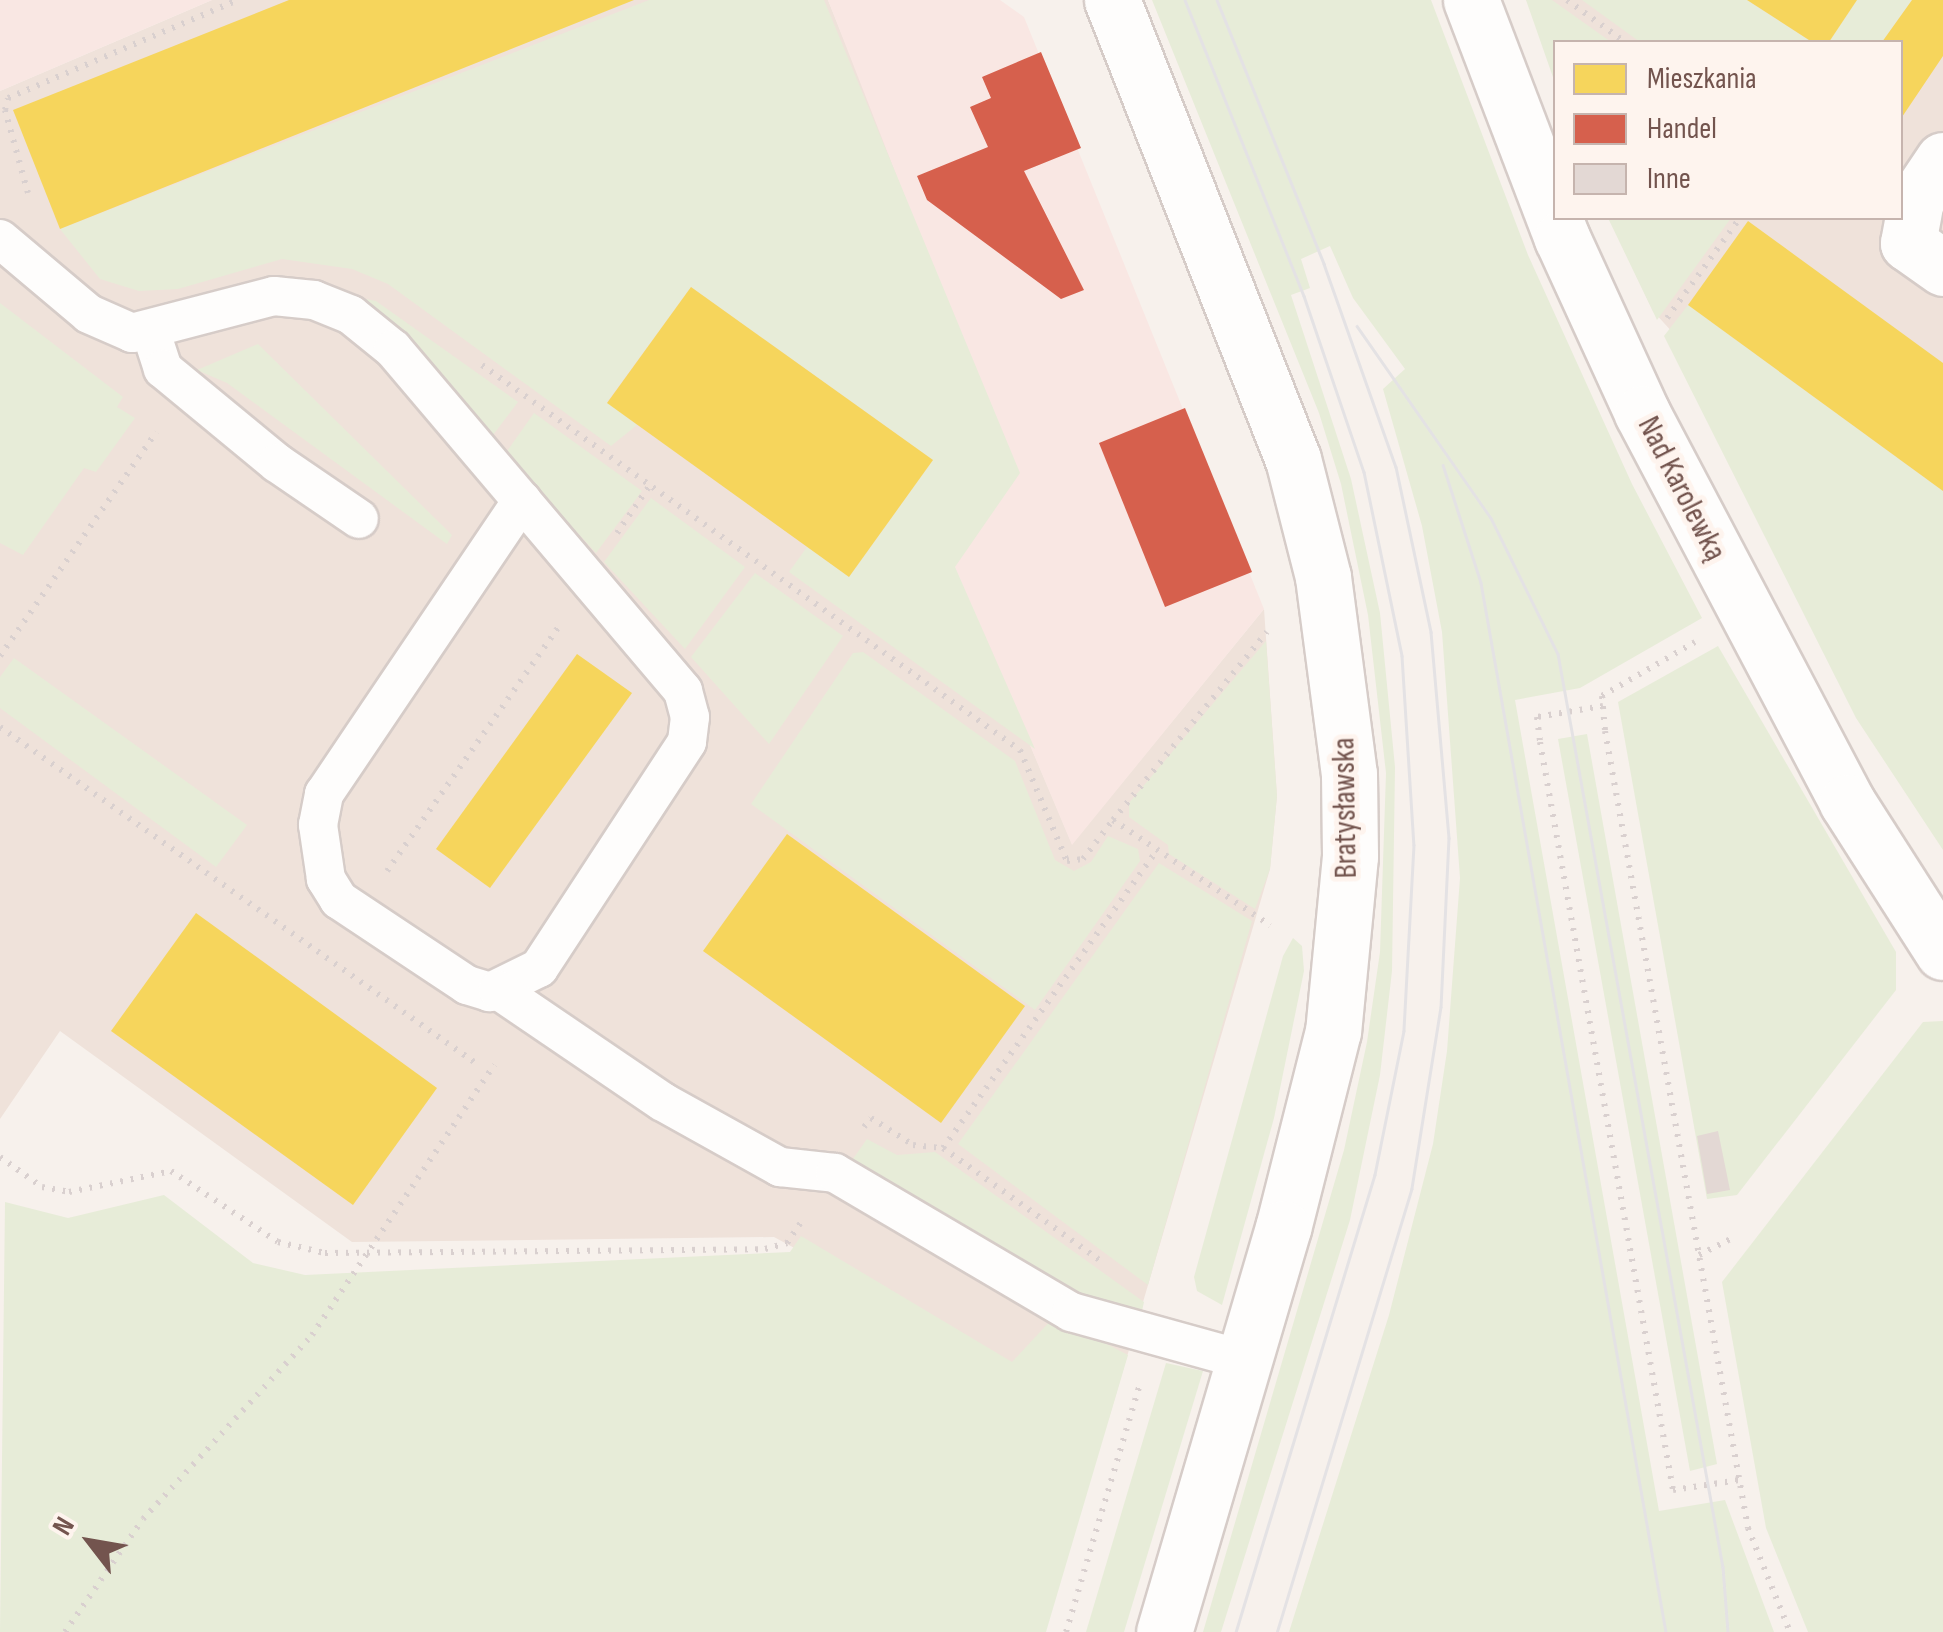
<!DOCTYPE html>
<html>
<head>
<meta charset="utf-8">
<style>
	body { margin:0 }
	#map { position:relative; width:1943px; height:1632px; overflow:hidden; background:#f7f1ec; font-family:"Sofia Sans Condensed",sans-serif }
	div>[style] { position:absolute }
	.residential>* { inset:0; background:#efe2da }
	.commercial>* { inset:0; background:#f9e7e3 }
	.green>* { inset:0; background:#e7ecd8 }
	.homes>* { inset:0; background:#f6d55c }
	.shops>* { inset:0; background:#d6604d }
	.building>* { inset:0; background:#e3d8d4 }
	.path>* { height:6px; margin-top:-3px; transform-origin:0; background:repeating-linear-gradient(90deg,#d9d0cf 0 2.5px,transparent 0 10.5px) }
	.roads { filter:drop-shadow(2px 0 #d6ccc8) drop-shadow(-2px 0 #d6ccc8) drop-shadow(0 2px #d6ccc8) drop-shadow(0 -2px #d6ccc8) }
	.service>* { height:38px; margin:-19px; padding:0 19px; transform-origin:19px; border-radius:19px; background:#fefdfc }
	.minor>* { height:55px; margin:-27.5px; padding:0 27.5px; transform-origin:27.5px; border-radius:27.5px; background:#fefdfc }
	.tertiary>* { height:55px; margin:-27.5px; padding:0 27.5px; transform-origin:27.5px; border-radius:27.5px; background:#fefdfc }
	.tram>* { height:2.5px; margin:-1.25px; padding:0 1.25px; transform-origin:1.25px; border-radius:1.25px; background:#e4e2e4 }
	span { translate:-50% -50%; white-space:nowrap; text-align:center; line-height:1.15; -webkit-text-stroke:10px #fef4ee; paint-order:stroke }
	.street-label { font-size:32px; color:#73544e }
	.legend { position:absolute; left:1553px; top:40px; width:350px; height:180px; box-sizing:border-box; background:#fef4ee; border:2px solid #c6b4ae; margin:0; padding:12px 18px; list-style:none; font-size:30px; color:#73544e }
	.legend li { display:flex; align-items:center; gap:20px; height:50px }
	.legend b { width:50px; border:2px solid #c6b4ae }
	.north { position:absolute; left:40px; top:1492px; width:100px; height:100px; -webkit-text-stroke:8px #fef4ee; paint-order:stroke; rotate:301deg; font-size:28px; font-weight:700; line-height:40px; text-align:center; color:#73544e }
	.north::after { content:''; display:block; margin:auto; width:35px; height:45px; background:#73544e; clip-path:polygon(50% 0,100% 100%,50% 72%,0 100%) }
</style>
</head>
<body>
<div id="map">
	<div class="residential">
		<i style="clip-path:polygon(212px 0,828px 0,1020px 473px,955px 567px,1072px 844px,1264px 609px,1277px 796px,1270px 869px,1109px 1418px,774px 1237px,352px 1242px,60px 1031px,0 1119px,0 91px)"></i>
		<i style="clip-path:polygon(1526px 0,1943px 0,1943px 627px,1653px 311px,1609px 218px,1900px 218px,1900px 42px,1556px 42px)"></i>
	</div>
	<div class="commercial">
		<i style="clip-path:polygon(0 0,212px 0,0 91px)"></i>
		<i style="clip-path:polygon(828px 0,1000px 0,1024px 17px,1264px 609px,1072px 845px,955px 567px,915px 223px)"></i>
	</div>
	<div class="green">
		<i style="clip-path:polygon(649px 0,824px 0,1020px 473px,955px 567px,1035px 749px,789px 572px,807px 547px,849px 577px,933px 460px,691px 287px,607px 402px,637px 425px,611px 446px,388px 284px,352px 269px,282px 259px,178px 289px,139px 291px,100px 279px,60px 229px)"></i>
		<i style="clip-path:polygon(1152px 0,1431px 0,1528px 255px,1632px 484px,1702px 618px,1580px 688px,1515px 700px,1659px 1511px,1725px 1500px,1774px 1632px,1289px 1632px,1389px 1315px,1433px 1144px,1447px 1051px,1460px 878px,1442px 632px,1422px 526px,1383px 389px,1405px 369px,1353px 298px,1330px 246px,1301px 259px,1310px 288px,1291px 295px,1351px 479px,1380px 613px,1395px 767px,1392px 971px,1380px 1075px,1350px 1220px,1221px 1632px,1203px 1632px,1344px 1150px,1367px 1042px,1380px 952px,1386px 773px,1368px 615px,1341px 484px,1319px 413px)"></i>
		<i style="clip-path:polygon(1526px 0,1552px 0,1611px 42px,1556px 42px,1555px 83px)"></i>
		<i style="clip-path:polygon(1582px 0,1747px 0,1812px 42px,1640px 42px)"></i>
		<i style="clip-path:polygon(1857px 0,1912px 0,1882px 42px,1829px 42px)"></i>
		<i style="clip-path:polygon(1608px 218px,1731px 218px,1657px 320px)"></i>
		<i style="clip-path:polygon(351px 296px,376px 301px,518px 402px,490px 439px)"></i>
		<i style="clip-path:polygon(0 303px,123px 397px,117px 407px,135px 418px,96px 472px,84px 468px,23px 555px,0 543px)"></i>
		<i style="clip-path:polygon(1688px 305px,1943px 491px,1943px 850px,1856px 718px,1664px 336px)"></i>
		<i style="clip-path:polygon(258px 344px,452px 535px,447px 544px,227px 383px,197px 370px)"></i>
		<i style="clip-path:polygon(534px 413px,642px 491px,596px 553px,505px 454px)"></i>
		<i style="clip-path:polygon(651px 498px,745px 567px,685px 649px,604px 562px)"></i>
		<i style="clip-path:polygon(755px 573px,843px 636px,769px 744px,691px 657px)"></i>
		<i style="clip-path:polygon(1266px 641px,1277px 796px,1270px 869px,1255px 909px,1169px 854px,1168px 845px,1129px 817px,1129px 803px)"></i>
		<i style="clip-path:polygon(1718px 646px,1896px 952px,1896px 990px,1737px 1195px,1707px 1199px,1618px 702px)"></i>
		<i style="clip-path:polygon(863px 652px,1015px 761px,1055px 860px,1074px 871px,1091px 862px,1108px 836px,1138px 849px,1140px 861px,1035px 1010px,751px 804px,853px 653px)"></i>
		<i style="clip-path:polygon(14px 658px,247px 825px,216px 867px,0 708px,0 677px)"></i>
		<i style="clip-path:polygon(1587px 734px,1717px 1464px,1690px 1471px,1558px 739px)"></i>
		<i style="clip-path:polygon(1159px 863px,1252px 921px,1148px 1285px,958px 1144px)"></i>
		<i style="clip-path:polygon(1293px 938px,1302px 946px,1304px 971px,1274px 1118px,1222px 1305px,1197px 1291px,1194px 1277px,1283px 956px)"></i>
		<i style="clip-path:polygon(1943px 1021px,1943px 1632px,1808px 1632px,1766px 1528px,1722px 1282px,1923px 1022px)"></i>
		<i style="clip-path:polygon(867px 1139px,897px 1155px,935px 1152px,1144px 1302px,1142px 1311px,1074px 1292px,850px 1163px)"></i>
		<i style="clip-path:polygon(164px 1195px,253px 1263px,305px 1275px,790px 1252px,801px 1236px,1012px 1362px,1054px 1317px,1128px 1355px,1046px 1632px,0 1632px,5px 1202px,68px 1218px)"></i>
		<i style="clip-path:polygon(1166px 1363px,1203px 1371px,1124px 1632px,1086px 1632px)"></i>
	</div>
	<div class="homes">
		<i style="clip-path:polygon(289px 0,634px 0,60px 229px,13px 110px)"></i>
		<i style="clip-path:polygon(1747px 0,1857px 0,1829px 42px,1812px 42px)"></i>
		<i style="clip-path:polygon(1912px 0,1943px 0,1943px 56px,1900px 120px,1900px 42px,1882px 42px)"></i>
		<i style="clip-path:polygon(1748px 221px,1943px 363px,1943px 491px,1688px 305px)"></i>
		<i style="clip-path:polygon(691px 287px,933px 460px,849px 577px,607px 403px)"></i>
		<i style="clip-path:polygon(577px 654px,632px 693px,490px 888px,436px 849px)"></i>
		<i style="clip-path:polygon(787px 834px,1025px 1006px,941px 1123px,703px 951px)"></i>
		<i style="clip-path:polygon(196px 913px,437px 1088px,353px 1205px,111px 1031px)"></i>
	</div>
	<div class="shops">
		<i style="clip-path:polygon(1041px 52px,1081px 148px,1024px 171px,1084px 290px,1061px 299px,927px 200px,917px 176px,988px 147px,970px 107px,991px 98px,982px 77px)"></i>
		<i style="clip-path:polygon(1185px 408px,1252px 572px,1165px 607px,1099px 443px)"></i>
	</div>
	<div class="building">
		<i style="clip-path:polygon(1718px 1131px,1730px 1190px,1707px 1194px,1697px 1136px)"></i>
	</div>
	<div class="path">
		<i style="left:1567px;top:0;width:72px;rotate:35.9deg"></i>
		<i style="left:28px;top:193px;width:86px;rotate:-105.5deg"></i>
		<i style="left:5px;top:110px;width:12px;rotate:-76deg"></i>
		<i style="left:8px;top:98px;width:250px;rotate:-23.1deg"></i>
		<i style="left:1667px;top:318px;width:124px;rotate:-53.9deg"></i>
		<i style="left:482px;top:365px;width:662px;rotate:35.59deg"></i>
		<i style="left:1020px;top:750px;width:121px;rotate:67.1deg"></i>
		<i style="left:1067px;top:861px;width:16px;rotate:-7deg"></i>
		<i style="left:1083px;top:859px;width:49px;rotate:-52.4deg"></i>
		<i style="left:1113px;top:820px;width:189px;rotate:33.8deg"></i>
		<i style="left:617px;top:533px;width:58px;rotate:-55.5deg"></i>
		<i style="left:1695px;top:642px;width:108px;rotate:149.9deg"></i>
		<i style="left:1602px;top:696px;width:35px;rotate:85deg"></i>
		<i style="left:1605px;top:731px;width:810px;rotate:79.83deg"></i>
		<i style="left:1748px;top:1528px;width:112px;rotate:68deg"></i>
		<i style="left:0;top:656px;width:273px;rotate:-55.1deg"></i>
		<i style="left:1603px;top:706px;width:67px;rotate:170.5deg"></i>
		<i style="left:1537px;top:717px;width:25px;rotate:83deg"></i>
		<i style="left:1540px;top:742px;width:760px;rotate:79.92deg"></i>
		<i style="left:1673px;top:1490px;width:67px;rotate:-8.6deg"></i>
		<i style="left:0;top:727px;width:584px;rotate:35.24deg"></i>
		<i style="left:1113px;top:820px;width:243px;rotate:-50.7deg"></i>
		<i style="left:387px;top:871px;width:297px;rotate:-54.9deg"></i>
		<i style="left:864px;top:1127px;width:11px;rotate:-52deg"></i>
		<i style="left:871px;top:1118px;width:50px;rotate:32.7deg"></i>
		<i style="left:913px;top:1145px;width:30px;rotate:6deg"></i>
		<i style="left:943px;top:1148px;width:196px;rotate:35.6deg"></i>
		<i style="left:943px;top:1148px;width:363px;rotate:-54.3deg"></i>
		<i style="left:0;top:1157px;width:52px;rotate:35.5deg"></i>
		<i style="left:42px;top:1187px;width:27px;rotate:10deg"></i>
		<i style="left:69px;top:1192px;width:104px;rotate:-11.6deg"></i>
		<i style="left:171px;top:1171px;width:128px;rotate:33.6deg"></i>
		<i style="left:278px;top:1242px;width:48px;rotate:13.2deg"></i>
		<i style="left:325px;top:1253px;width:440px;rotate:-0.5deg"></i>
		<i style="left:765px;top:1249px;width:23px;rotate:-15deg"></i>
		<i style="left:787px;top:1243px;width:27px;rotate:-56deg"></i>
		<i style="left:1699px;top:1255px;width:35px;rotate:-27deg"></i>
		<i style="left:65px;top:1632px;width:137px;rotate:-55.4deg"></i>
		<i style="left:143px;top:1519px;width:250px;rotate:-47.4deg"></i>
		<i style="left:312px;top:1335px;width:326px;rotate:-56deg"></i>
		<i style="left:1066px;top:1632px;width:260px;rotate:-73.4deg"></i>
	</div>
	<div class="roads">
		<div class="service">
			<i style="left:0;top:239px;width:116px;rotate:40.1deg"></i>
			<i style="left:89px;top:314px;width:47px;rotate:23.8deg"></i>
			<i style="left:132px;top:333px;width:147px;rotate:-14.6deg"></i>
			<i style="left:274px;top:296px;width:40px;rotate:5.7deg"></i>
			<i style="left:314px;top:300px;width:40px;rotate:22deg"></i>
			<i style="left:351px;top:315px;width:54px;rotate:39deg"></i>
			<i style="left:393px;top:349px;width:199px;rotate:49.7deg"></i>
			<i style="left:522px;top:501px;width:249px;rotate:49.7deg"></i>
			<i style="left:683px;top:691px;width:27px;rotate:75deg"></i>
			<i style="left:690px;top:717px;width:25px;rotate:97deg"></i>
			<i style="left:687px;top:742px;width:270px;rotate:123.2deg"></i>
			<i style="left:539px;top:968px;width:55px;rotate:153.9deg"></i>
			<i style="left:490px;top:992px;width:24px;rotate:-163deg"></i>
			<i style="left:467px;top:985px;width:154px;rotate:-146.4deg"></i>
			<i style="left:339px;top:900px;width:25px;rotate:-122deg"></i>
			<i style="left:326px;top:879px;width:55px;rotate:-98.4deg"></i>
			<i style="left:318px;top:825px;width:32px;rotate:-79deg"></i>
			<i style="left:324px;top:794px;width:354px;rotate:-56deg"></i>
			<i style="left:151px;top:332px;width:39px;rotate:72deg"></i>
			<i style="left:163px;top:369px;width:148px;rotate:39.5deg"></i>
			<i style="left:277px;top:463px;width:99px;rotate:34.3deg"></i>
			<i style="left:498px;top:990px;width:199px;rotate:34.2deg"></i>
			<i style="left:663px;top:1102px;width:134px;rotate:29.1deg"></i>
			<i style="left:780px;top:1167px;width:55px;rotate:6.2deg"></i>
			<i style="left:835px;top:1173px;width:274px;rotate:30.5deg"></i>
			<i style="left:1071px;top:1312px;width:180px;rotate:15.5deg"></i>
		</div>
		<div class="minor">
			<i style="left:1471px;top:0;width:255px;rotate:69.1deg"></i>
			<i style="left:1562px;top:238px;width:192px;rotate:65.4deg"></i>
			<i style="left:1642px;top:413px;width:440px;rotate:62.2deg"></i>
			<i style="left:1847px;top:802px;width:178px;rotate:57.4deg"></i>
			<i style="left:1943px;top:160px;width:48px;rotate:124deg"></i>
			<i style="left:1916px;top:200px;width:44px;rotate:100.5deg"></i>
			<i style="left:1908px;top:243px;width:43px;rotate:35.5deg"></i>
		</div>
		<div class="tertiary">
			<i style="left:1112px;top:0;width:493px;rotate:68.5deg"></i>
			<i style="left:1293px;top:459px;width:122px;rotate:75.7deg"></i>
			<i style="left:1323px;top:577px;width:199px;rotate:82.5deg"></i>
			<i style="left:1349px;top:774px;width:82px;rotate:89.3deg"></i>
			<i style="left:1350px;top:856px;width:176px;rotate:95.5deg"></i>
			<i style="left:1333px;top:1031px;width:203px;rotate:104.2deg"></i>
			<i style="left:1283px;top:1228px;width:421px;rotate:106.4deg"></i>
		</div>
	</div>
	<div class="tram">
		<i style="left:1185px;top:0;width:319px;rotate:68.1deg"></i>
		<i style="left:1304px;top:296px;width:186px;rotate:71.2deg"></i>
		<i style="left:1364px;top:472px;width:188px;rotate:78.3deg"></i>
		<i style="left:1402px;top:656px;width:189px;rotate:86.4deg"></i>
		<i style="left:1414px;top:845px;width:186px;rotate:93.1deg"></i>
		<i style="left:1404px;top:1031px;width:147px;rotate:101.4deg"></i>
		<i style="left:1375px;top:1175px;width:478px;rotate:106.9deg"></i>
		<i style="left:1217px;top:0;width:285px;rotate:67.9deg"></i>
		<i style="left:1324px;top:264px;width:215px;rotate:70.5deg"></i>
		<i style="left:1396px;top:467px;width:169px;rotate:78deg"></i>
		<i style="left:1431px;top:632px;width:207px;rotate:85deg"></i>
		<i style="left:1449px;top:838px;width:169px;rotate:92.7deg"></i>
		<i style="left:1441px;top:1007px;width:184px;rotate:99.1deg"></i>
		<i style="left:1412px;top:1189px;width:463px;rotate:106.9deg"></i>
		<i style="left:1357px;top:326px;width:234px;rotate:55.1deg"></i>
		<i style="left:1491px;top:518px;width:152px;rotate:63.8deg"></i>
		<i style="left:1558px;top:654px;width:928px;rotate:79.76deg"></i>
		<i style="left:1723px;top:1567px;width:65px;rotate:85.6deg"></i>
		<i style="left:1443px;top:465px;width:124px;rotate:72.1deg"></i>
		<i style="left:1481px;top:583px;width:1065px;rotate:80deg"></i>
	</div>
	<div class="street-label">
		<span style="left:1681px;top:489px;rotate:63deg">Nad Karolewką</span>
		<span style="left:1346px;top:808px;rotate:-91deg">Bratysławska</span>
	</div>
	<ul class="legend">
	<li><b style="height:28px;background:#f6d55c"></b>Mieszkania</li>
	<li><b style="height:28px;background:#d6604d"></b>Handel</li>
	<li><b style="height:28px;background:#e3d8d4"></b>Inne</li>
	</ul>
	<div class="north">N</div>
</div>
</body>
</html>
